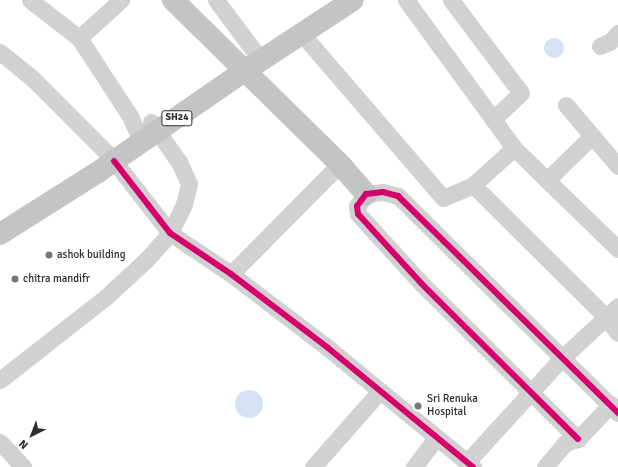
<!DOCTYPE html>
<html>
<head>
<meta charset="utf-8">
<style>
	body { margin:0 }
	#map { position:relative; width:618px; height:467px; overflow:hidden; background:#fff; font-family:Signika,sans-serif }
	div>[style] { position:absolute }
	.water>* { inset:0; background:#d4e2f3 }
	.round { border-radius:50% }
	.minor>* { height:17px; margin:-8.5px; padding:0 8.5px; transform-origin:8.5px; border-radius:8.5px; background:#d1d1d1 }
	.major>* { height:22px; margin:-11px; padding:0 11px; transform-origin:11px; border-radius:11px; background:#c4c4c4 }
	.cycleway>* { height:6px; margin:-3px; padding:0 3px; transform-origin:3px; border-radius:3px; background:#d6006c }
	.dots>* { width:11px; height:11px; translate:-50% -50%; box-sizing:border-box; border:2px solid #fff; border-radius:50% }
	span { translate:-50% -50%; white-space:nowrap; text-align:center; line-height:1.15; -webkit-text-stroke:4px #fff; paint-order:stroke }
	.shield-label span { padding:1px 3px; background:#fff; border:1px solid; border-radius:3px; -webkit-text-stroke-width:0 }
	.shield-label { font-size:10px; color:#2c2c2c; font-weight:700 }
	.poi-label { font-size:11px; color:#2c2c2c }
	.left { translate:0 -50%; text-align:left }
	.north { position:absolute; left:12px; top:415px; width:40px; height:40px; -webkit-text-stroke:3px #fff; paint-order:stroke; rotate:222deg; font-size:11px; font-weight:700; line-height:16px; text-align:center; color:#2c2c2c }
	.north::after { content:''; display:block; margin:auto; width:14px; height:18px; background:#2c2c2c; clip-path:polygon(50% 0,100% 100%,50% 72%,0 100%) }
</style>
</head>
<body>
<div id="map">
	<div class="water">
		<i class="round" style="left:544px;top:38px;width:20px;height:20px"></i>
		<i class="round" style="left:235px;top:390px;width:28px;height:28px"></i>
	</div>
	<div class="minor">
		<i style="left:30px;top:0;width:62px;rotate:37.8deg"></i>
		<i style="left:79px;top:38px;width:93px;rotate:56.8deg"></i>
		<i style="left:130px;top:116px;width:17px;rotate:66deg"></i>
		<i style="left:216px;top:0;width:64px;rotate:53.3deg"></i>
		<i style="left:406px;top:0;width:183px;rotate:53.9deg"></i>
		<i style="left:514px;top:148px;width:145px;rotate:44.2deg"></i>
		<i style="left:451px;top:0;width:116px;rotate:53deg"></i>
		<i style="left:521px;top:93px;width:38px;rotate:137deg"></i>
		<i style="left:302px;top:34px;width:216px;rotate:49.3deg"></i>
		<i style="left:443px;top:198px;width:33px;rotate:-23deg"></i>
		<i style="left:473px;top:185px;width:55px;rotate:-42.1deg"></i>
		<i style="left:79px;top:38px;width:57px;rotate:-42.1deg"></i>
		<i style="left:600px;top:46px;width:12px;rotate:-24deg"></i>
		<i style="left:611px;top:41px;width:11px;rotate:-49deg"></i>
		<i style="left:0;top:52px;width:41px;rotate:39.1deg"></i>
		<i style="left:32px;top:78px;width:106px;rotate:45deg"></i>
		<i style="left:566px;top:105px;width:80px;rotate:49.6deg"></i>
		<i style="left:114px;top:161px;width:91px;rotate:52.1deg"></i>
		<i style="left:170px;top:233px;width:73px;rotate:33.9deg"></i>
		<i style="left:231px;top:274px;width:122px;rotate:37.3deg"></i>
		<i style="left:328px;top:348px;width:188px;rotate:39.4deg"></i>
		<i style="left:547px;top:180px;width:63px;rotate:-44.4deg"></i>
		<i style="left:473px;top:185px;width:186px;rotate:44.8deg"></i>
		<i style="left:605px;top:316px;width:21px;rotate:53deg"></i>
		<i style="left:231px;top:274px;width:155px;rotate:-45.3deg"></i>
		<i style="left:0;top:380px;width:136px;rotate:-38.1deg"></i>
		<i style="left:107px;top:296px;width:53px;rotate:-42.7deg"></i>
		<i style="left:146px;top:260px;width:36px;rotate:-48deg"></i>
		<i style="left:170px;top:233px;width:32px;rotate:-64deg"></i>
		<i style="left:184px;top:204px;width:21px;rotate:-76deg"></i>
		<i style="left:189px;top:184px;width:24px;rotate:-114deg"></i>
		<i style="left:179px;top:162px;width:49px;rotate:-125deg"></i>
		<i style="left:578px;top:439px;width:221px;rotate:-135.2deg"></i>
		<i style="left:421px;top:283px;width:93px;rotate:-132.4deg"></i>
		<i style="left:358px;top:214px;width:8px;rotate:-97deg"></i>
		<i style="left:357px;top:206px;width:15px;rotate:-53deg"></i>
		<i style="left:366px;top:194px;width:17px;rotate:-7deg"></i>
		<i style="left:383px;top:192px;width:16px;rotate:15deg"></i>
		<i style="left:398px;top:196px;width:309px;rotate:44.6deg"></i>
		<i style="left:0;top:442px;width:34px;rotate:47deg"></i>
		<i style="left:467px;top:462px;width:141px;rotate:-47.6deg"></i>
		<i style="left:562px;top:358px;width:76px;rotate:-42.9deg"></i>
		<i style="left:313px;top:467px;width:101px;rotate:-48.6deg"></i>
		<i style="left:414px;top:467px;width:36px;rotate:-53deg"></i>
		<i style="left:545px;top:467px;width:31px;rotate:-50deg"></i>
		<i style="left:565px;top:443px;width:14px;rotate:-17deg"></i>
		<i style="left:578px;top:439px;width:48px;rotate:-46.7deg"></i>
	</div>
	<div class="major">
		<i style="left:173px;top:0;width:234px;rotate:44.5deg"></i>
		<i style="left:340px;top:164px;width:40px;rotate:49deg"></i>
		<i style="left:0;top:234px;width:116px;rotate:-32.3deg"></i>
		<i style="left:98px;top:172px;width:176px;rotate:-34.6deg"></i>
		<i style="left:243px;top:72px;width:131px;rotate:-33.2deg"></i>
	</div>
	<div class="cycleway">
		<i style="left:114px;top:161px;width:91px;rotate:52.1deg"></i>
		<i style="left:170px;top:233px;width:73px;rotate:33.9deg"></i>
		<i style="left:231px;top:274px;width:122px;rotate:37.3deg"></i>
		<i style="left:328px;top:348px;width:188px;rotate:39.4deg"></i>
		<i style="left:578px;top:439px;width:221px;rotate:-135.2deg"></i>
		<i style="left:421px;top:283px;width:93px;rotate:-132.4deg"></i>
		<i style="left:358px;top:214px;width:8px;rotate:-97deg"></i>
		<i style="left:357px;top:206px;width:15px;rotate:-53deg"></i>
		<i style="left:366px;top:194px;width:17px;rotate:-7deg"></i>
		<i style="left:383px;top:192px;width:16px;rotate:15deg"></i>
		<i style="left:398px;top:196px;width:309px;rotate:44.6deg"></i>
	</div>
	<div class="dots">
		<i style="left:49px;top:255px;background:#767676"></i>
		<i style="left:15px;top:279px;background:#767676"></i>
		<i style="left:418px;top:406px;background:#767676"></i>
	</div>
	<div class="shield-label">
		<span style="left:177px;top:118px">SH24</span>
	</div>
	<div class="poi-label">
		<span class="left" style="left:57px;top:255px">ashok building</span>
		<span class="left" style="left:23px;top:279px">chitra mandifr</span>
		<span class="left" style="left:427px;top:406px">Sri Renuka<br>Hospital</span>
	</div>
	<div class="north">N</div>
</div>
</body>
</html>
